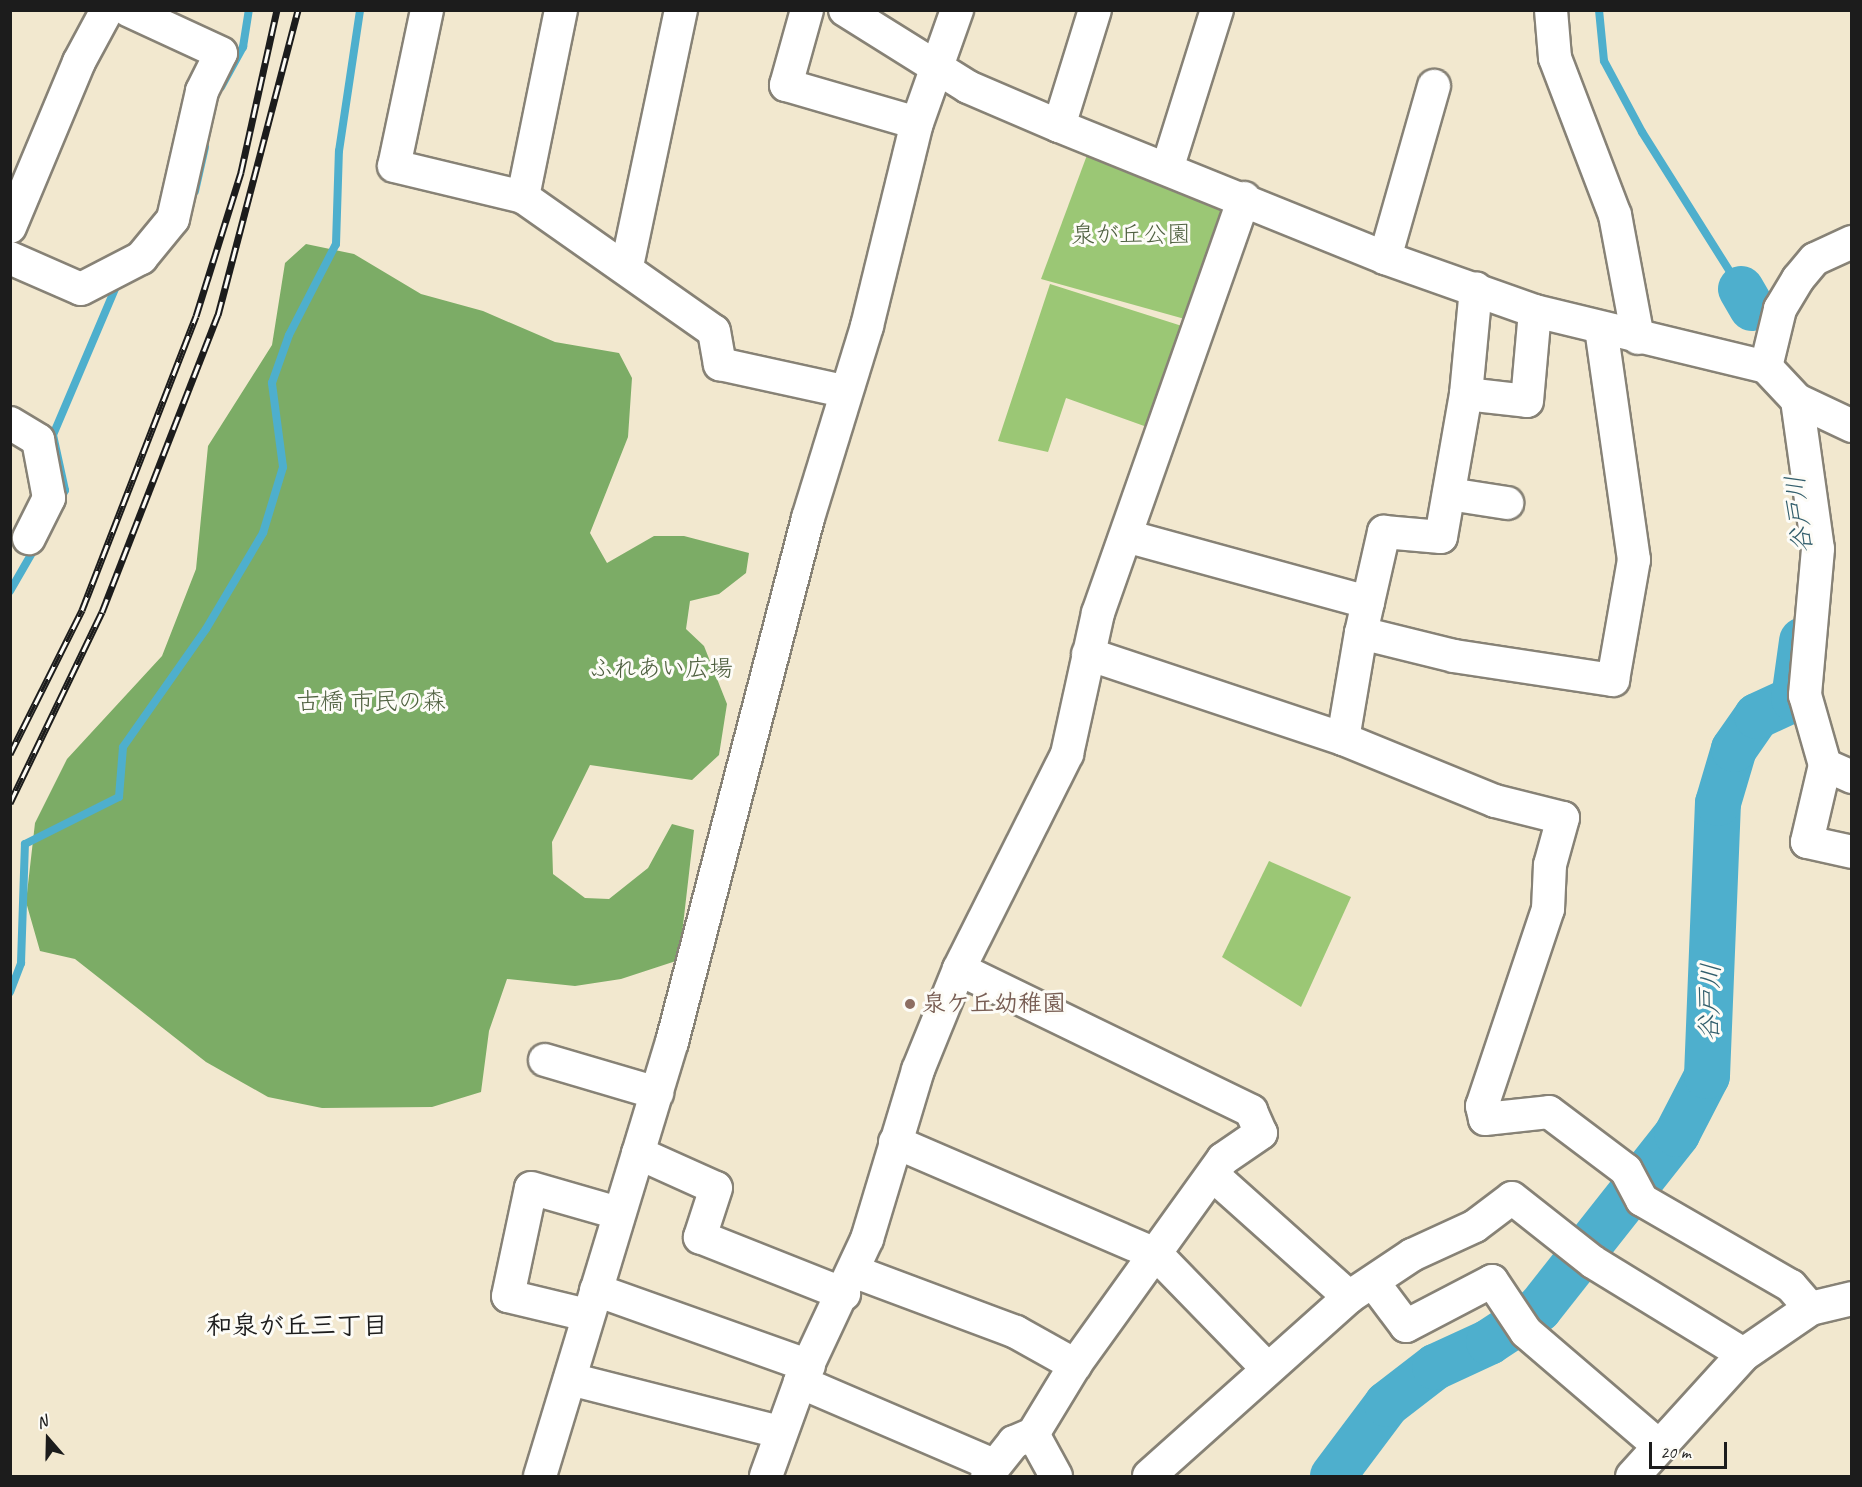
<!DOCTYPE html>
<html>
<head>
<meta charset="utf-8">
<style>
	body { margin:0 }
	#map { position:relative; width:1862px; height:1487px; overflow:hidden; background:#f2e8cf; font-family:Caveat,"Klee One",sans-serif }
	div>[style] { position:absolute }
	.green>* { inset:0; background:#9bc775 }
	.forest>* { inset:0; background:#7cac66 }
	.stream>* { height:8px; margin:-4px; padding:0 4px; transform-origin:4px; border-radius:4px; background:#4eafcd }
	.river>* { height:46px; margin:-23px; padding:0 23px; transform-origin:23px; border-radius:23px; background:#4eafcd }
	.roads { filter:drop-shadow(2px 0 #878276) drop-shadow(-2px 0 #878276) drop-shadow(0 2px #878276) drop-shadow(0 -2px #878276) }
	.minor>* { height:32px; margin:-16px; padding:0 16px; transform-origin:16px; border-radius:16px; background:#fff }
	.tertiary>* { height:33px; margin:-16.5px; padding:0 16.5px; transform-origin:16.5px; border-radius:16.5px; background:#fff }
	.rail>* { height:7px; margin-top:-3.5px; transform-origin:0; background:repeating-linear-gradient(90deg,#fdfcf7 0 14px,#1c1c1c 0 28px); box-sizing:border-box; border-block:2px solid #1c1c1c }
	.dots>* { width:16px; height:16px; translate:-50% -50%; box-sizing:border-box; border:3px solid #fdfcf7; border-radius:50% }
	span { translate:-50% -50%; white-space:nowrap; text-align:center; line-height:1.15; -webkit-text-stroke:6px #fdfcf7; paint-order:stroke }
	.park-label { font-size:24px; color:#4f6040 }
	.education-label { font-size:24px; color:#785e54; font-weight:700 }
	.left { translate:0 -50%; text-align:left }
	.water-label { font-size:26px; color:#325e6c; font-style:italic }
	.neighbourhood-label { font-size:26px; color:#1c1c1c; font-weight:700 }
	.frame { position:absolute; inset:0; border:12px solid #1c1c1c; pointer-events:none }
	.north { position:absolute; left:18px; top:1409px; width:60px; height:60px; -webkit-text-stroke:4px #fdfcf7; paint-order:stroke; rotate:340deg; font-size:16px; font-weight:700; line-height:24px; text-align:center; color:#1c1c1c }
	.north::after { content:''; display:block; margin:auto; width:21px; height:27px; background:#1c1c1c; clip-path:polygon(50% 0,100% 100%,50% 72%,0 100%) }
	.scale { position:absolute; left:1649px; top:1442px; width:78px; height:27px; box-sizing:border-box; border:3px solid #1c1c1c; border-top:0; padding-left:8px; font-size:18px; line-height:21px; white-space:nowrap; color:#1c1c1c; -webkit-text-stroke:4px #fdfcf7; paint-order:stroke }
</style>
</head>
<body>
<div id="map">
	<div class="green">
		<i style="clip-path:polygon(1090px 147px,1233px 202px,1192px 321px,1041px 279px)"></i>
		<i style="clip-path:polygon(1050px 284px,1182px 326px,1147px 427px,1066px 398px,1048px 452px,998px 441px)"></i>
		<i style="clip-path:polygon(1269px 861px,1351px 897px,1301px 1007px,1222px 957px)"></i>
	</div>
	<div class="forest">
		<i style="clip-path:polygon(306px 244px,354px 254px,421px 294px,483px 311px,555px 342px,619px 353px,632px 378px,628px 437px,590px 533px,607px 563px,654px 536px,684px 536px,749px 553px,746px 573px,719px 594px,690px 601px,686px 629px,704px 646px,727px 704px,719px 755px,692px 780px,590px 765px,552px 842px,553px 874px,585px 898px,609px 899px,648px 868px,672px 824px,694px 830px,679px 960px,621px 979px,575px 986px,507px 979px,489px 1031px,481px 1092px,432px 1107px,322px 1108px,268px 1097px,206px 1062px,75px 959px,40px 951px,26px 902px,35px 823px,67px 759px,162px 656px,196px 569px,208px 446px,272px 345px,285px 263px)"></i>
	</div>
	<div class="stream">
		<i style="left:1599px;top:10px;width:51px;rotate:84.4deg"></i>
		<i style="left:1604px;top:61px;width:81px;rotate:61.8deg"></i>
		<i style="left:1642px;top:132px;width:186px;rotate:57.8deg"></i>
		<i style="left:221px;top:87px;width:46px;rotate:-61.2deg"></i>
		<i style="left:243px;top:47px;width:37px;rotate:-81deg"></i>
		<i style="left:195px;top:191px;width:45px;rotate:-77.2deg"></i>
		<i style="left:60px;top:501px;width:12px;rotate:-66deg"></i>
		<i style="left:65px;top:490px;width:56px;rotate:-102.3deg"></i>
		<i style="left:53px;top:435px;width:164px;rotate:-67deg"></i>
		<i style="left:10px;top:591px;width:52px;rotate:-60deg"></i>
		<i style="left:10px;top:992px;width:31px;rotate:-69deg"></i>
		<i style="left:21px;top:963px;width:119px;rotate:-88.1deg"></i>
		<i style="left:25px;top:844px;width:105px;rotate:-26.6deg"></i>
		<i style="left:119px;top:797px;width:50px;rotate:-85.4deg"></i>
		<i style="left:123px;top:747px;width:144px;rotate:-54.9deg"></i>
		<i style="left:206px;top:629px;width:112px;rotate:-59.3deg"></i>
		<i style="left:263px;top:533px;width:69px;rotate:-73.1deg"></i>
		<i style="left:283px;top:467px;width:85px;rotate:-97.5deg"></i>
		<i style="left:272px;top:383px;width:51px;rotate:-70.5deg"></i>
		<i style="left:289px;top:335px;width:102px;rotate:-62.7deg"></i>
		<i style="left:336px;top:244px;width:93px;rotate:-88.2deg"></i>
		<i style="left:339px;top:151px;width:143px;rotate:-81.5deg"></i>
	</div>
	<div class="river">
		<i style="left:1741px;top:289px;width:22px;rotate:60deg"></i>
		<i style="left:1333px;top:1476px;width:90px;rotate:-53.1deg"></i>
		<i style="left:1387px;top:1404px;width:61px;rotate:-37.6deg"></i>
		<i style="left:1435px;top:1367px;width:60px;rotate:-24.8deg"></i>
		<i style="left:1489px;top:1342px;width:60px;rotate:-33.4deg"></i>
		<i style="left:1539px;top:1309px;width:223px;rotate:-51.7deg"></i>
		<i style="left:1677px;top:1134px;width:65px;rotate:-62.7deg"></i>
		<i style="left:1707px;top:1076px;width:273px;rotate:-87.7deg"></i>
		<i style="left:1718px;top:803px;width:56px;rotate:-73.5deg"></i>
		<i style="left:1734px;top:749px;width:40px;rotate:-55.1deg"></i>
		<i style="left:1757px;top:716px;width:41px;rotate:-24.7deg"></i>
		<i style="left:1794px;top:699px;width:59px;rotate:-82.1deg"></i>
	</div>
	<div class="roads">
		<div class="minor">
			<i style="left:427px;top:10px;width:159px;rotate:101.9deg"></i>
			<i style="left:394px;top:166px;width:133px;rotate:13.5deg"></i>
			<i style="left:561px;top:10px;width:191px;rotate:101.5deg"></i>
			<i style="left:523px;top:197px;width:233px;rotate:35.1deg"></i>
			<i style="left:714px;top:331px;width:34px;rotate:80deg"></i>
			<i style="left:720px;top:364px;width:126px;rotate:12.4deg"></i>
			<i style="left:807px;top:10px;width:78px;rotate:105.6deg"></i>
			<i style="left:786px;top:85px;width:136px;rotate:16.2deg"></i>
			<i style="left:845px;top:10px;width:145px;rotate:32deg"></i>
			<i style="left:968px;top:87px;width:99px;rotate:23.2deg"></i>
			<i style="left:1059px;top:126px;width:352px;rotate:22deg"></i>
			<i style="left:1385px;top:258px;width:159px;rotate:19.5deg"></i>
			<i style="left:1535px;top:311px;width:238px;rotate:13.6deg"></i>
			<i style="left:1766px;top:367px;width:45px;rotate:46.8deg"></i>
			<i style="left:1797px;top:400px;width:61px;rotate:25.3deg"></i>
			<i style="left:1551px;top:10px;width:48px;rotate:85.2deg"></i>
			<i style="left:1555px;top:58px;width:168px;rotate:69.1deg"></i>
			<i style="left:1615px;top:215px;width:125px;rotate:79.4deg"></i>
			<i style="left:1059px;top:126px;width:121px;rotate:-72.8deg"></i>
			<i style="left:1168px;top:166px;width:164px;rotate:-72.6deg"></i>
			<i style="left:10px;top:227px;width:179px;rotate:-67.3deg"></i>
			<i style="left:79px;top:62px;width:59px;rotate:-61.7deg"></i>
			<i style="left:10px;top:258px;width:77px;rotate:23.6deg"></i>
			<i style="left:81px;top:289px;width:68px;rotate:-27.3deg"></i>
			<i style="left:141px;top:258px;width:50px;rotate:-50.6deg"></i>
			<i style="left:173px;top:219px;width:131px;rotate:-77.2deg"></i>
			<i style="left:202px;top:91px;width:42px;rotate:-63.4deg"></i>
			<i style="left:221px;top:53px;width:102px;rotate:-155.2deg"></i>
			<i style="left:1385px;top:258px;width:179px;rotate:-74.1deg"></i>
			<i style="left:627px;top:266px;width:262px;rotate:-78.1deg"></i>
			<i style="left:1766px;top:367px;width:60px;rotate:-76.4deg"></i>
			<i style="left:1780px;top:309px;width:35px;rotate:-59deg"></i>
			<i style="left:1798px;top:279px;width:26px;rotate:-50deg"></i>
			<i style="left:1815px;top:259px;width:41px;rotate:-24.7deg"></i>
			<i style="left:1466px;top:394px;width:61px;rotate:6.5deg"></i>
			<i style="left:1527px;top:401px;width:90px;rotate:-84.9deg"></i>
			<i style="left:1797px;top:400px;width:150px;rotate:82deg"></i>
			<i style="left:1818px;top:549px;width:147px;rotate:95.1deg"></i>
			<i style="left:1805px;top:695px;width:73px;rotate:74.1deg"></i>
			<i style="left:1825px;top:765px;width:30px;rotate:24deg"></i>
			<i style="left:10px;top:423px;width:33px;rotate:31deg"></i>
			<i style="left:38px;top:440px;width:59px;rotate:79.3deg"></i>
			<i style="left:49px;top:498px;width:45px;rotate:116.6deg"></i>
			<i style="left:1449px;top:494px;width:59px;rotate:8.8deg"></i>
			<i style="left:1126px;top:536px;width:251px;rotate:15.3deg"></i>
			<i style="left:1361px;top:633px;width:104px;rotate:-77.2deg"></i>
			<i style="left:1384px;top:532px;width:57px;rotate:5deg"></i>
			<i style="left:1441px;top:537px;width:145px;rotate:-80.1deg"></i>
			<i style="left:1466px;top:394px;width:106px;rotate:-84.6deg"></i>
			<i style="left:1088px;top:654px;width:269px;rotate:18.4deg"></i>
			<i style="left:1343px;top:739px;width:164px;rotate:22.2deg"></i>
			<i style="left:1495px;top:801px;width:70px;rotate:14deg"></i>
			<i style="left:1563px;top:818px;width:49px;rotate:105.5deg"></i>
			<i style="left:1550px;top:865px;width:44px;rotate:92.6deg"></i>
			<i style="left:1548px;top:909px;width:208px;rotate:108.5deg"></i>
			<i style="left:1482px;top:1106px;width:13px;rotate:77deg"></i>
			<i style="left:1485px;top:1119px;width:64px;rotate:-6.2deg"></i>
			<i style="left:1549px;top:1112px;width:96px;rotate:37deg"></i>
			<i style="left:1626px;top:1170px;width:34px;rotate:62deg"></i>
			<i style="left:1642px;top:1200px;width:172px;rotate:30deg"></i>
			<i style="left:1791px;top:1286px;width:29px;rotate:49deg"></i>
			<i style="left:1343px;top:739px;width:108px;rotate:-80.4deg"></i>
			<i style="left:1361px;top:633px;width:96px;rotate:13.9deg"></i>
			<i style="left:1454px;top:656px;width:161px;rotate:8.6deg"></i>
			<i style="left:1613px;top:680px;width:122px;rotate:-80.1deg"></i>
			<i style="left:1634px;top:560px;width:234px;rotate:-98.1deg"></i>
			<i style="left:1825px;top:765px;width:79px;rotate:103.2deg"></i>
			<i style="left:1807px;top:842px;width:46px;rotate:12.5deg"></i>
			<i style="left:959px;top:969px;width:325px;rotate:25.9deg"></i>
			<i style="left:1251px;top:1111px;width:24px;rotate:66deg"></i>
			<i style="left:1261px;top:1133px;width:46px;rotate:145.6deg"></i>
			<i style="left:1223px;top:1159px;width:254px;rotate:125.7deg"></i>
			<i style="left:1075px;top:1365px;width:81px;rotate:121.3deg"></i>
			<i style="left:1033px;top:1434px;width:21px;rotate:157deg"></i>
			<i style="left:1014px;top:1442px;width:43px;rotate:128.5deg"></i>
			<i style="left:545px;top:1060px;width:117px;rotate:16.4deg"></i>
			<i style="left:895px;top:1142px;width:285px;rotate:23.3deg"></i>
			<i style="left:1157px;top:1255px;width:156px;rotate:45.8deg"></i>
			<i style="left:638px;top:1153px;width:85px;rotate:24.2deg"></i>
			<i style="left:716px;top:1188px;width:52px;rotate:108.1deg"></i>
			<i style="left:700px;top:1237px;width:155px;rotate:21.6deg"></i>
			<i style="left:1215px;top:1177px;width:180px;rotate:41.8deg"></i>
			<i style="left:853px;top:1271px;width:174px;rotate:20.5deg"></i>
			<i style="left:1016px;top:1332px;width:68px;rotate:29.2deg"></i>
			<i style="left:1373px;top:1282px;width:55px;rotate:53.1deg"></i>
			<i style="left:1406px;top:1326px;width:97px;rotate:-27.6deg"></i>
			<i style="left:1492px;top:1281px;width:61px;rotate:56.3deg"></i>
			<i style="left:1526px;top:1332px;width:174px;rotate:40.6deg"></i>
			<i style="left:596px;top:1290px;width:226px;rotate:19.6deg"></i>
			<i style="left:587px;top:1315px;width:81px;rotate:-166.5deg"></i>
			<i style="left:508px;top:1296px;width:110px;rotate:-78deg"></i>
			<i style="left:531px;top:1188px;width:91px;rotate:16deg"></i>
			<i style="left:570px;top:1379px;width:216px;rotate:14.2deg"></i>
			<i style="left:800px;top:1382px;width:208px;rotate:23.2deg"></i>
			<i style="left:1033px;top:1434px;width:48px;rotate:61.3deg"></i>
			<i style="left:540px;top:1476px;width:454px;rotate:-73.1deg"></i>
			<i style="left:672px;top:1042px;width:541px;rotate:-75.45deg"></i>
			<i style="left:808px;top:518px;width:201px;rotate:-72.9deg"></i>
			<i style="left:867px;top:326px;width:209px;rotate:-76.2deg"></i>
			<i style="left:917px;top:123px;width:120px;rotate:-70.5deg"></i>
			<i style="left:766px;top:1476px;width:100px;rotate:-70.1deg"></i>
			<i style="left:800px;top:1382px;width:158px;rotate:-64.9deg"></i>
			<i style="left:867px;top:1239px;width:177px;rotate:-73.2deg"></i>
			<i style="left:918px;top:1070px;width:109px;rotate:-67.9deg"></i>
			<i style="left:959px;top:969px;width:241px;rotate:-63.3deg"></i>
			<i style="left:1067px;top:754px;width:144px;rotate:-77.6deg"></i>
			<i style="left:1098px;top:613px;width:440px;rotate:-70.6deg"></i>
			<i style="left:1149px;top:1476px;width:268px;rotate:-41.8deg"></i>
			<i style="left:1349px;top:1297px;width:76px;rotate:-33.7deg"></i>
			<i style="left:1412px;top:1255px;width:69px;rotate:-24.7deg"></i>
			<i style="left:1475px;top:1226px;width:46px;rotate:-37.1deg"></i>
			<i style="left:1512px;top:1198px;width:103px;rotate:38.3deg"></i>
			<i style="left:1593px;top:1262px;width:176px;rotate:31.5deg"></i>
		</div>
		<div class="tertiary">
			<i style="left:1632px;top:1476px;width:165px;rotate:-47.7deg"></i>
			<i style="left:1743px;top:1354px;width:81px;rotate:-34.5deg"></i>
			<i style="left:1810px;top:1308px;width:43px;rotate:-13.4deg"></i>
		</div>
	</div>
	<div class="rail">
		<i style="left:10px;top:754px;width:161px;rotate:-63.4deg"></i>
		<i style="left:82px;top:610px;width:315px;rotate:-68.8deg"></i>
		<i style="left:196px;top:316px;width:151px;rotate:-72.6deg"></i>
		<i style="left:241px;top:172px;width:166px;rotate:-77.5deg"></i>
		<i style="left:10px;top:803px;width:212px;rotate:-64.3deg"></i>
		<i style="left:102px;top:612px;width:319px;rotate:-68.7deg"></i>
		<i style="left:218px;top:315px;width:315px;rotate:-75.3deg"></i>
	</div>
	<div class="dots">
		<i style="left:910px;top:1004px;background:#8d6e63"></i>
	</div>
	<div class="park-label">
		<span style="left:1131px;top:235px">泉が丘公園</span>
		<span style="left:661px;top:669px">ふれあい広場</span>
		<span style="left:371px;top:702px">古橋 市民の森</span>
	</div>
	<div class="education-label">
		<span class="left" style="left:922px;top:1004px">泉ケ丘幼稚園</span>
	</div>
	<div class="water-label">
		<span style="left:1799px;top:514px;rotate:-96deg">谷戸川</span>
		<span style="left:1710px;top:1002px;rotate:-88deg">谷戸川</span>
	</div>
	<div class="neighbourhood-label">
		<span style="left:297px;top:1326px">和泉が丘三丁目</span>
	</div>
	<div class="frame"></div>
	<div class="north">N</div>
	<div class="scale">20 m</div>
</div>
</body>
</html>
